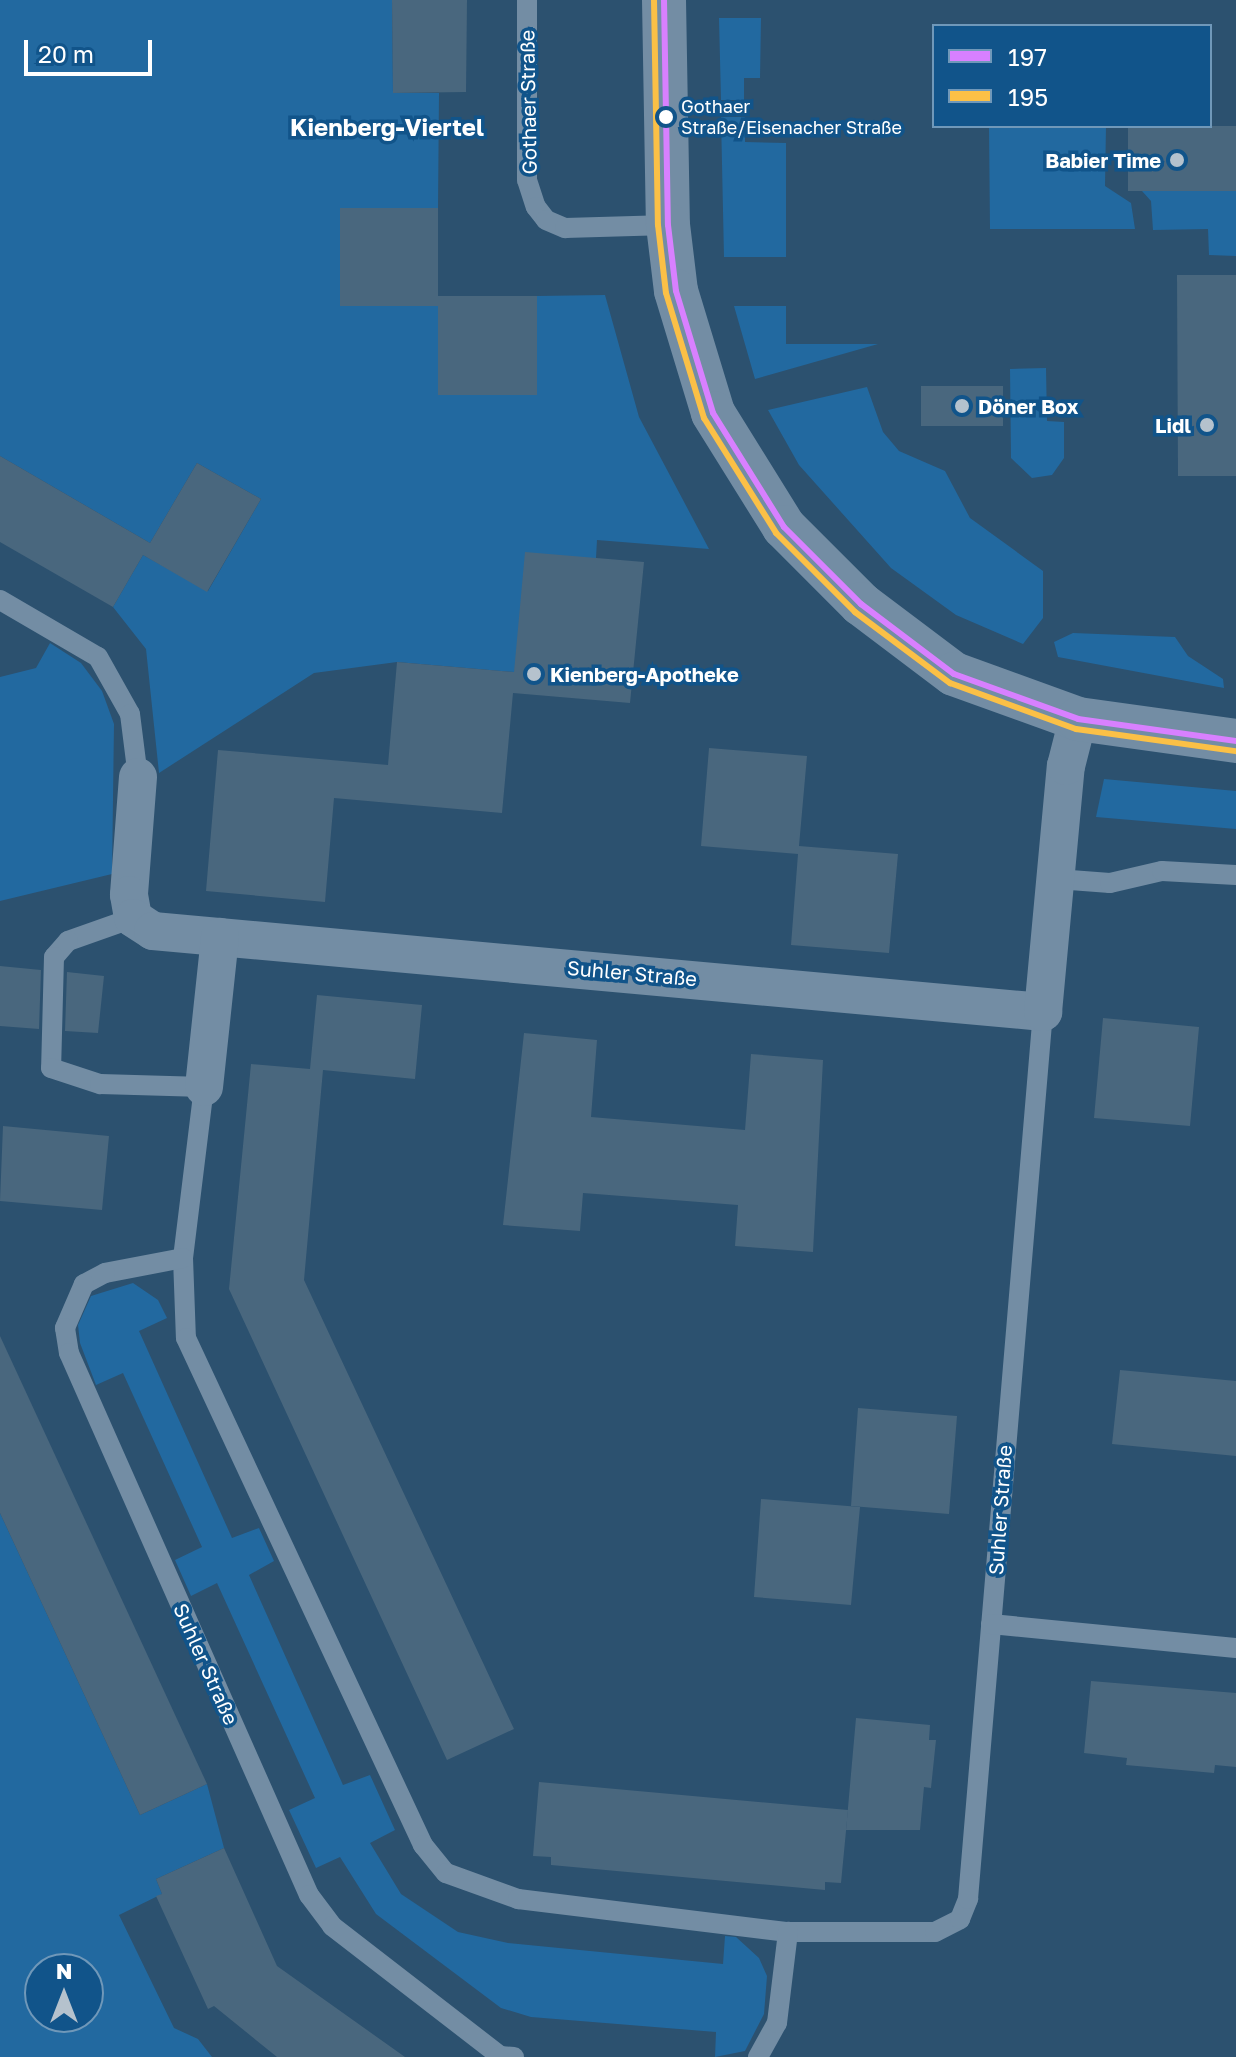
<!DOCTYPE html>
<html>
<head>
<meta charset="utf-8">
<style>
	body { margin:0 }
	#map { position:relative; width:1236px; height:2057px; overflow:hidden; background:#2c516f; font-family:"Golos Text",sans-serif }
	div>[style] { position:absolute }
	.green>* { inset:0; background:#2269a0 }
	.building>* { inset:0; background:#49677e }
	.service>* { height:20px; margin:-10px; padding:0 10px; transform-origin:10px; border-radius:10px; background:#738da4 }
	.minor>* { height:38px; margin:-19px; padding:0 19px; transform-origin:19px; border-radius:19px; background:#738da4 }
	.tertiary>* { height:44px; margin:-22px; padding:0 22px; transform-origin:22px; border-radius:22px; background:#738da4 }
	.bus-1>* { height:6px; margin:-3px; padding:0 3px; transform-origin:3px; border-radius:3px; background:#d880ff }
	.bus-2>* { height:6px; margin:-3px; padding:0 3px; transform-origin:3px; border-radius:3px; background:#fbc046 }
	.dots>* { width:22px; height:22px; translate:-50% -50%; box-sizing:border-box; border:4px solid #11548a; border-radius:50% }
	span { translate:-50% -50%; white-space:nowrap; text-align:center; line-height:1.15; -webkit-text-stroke:7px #11548a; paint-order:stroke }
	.bus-label { font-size:18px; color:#fff }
	.left { translate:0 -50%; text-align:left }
	.street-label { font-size:20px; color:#fff }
	.poi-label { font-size:20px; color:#fff; font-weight:700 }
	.right { translate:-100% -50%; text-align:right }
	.quarter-label { font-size:24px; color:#fff; font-weight:700 }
	.legend { position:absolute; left:932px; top:24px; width:280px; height:104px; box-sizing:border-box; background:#11548a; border:2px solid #7098b9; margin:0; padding:10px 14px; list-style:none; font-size:24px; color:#fff }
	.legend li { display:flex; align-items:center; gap:16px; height:40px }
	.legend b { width:40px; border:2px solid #7098b9 }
	.north { position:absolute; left:24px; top:1953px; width:80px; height:80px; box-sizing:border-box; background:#11548a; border:2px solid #7098b9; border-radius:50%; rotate:0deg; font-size:22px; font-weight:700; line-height:32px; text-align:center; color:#fff }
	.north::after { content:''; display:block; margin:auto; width:28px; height:36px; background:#b5c2cd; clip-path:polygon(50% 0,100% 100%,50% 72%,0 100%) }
	.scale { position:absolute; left:24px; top:40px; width:128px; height:36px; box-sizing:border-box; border:4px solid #fff; border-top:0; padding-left:10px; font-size:24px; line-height:28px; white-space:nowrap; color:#fff; -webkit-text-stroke:6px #11548a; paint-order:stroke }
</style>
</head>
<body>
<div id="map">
	<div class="green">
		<i style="clip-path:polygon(0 0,392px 0,393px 93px,439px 93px,438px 208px,340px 208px,340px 306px,438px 306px,536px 395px,537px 296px,605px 295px,639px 417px,709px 549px,597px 540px,596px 558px,514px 672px,397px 662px,314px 673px,159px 773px,146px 649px,113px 607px,143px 555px,208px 591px,261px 499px,197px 463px,150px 543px,0 456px)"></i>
		<i style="clip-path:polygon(719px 18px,761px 18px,760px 78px,744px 78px,744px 100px,721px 100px)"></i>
		<i style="clip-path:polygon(721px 117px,745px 117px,745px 142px,786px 143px,786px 257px,724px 257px)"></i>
		<i style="clip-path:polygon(989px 126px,1106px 126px,1105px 186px,1131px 203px,1135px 229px,990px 229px)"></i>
		<i style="clip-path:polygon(1142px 191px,1236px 191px,1236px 256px,1209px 255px,1208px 229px,1153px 230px,1151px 201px)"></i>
		<i style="clip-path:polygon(734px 306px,786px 306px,786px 344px,878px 344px,755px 379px)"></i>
		<i style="clip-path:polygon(1046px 368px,1047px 421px,1064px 422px,1064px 458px,1052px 475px,1032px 478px,1011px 458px,1010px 369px)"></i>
		<i style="clip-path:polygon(867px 387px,883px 432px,899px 451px,945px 471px,970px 518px,1043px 571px,1043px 618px,1023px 644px,956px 615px,891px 568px,799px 465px,768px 410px)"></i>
		<i style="clip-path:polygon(1073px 633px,1175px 637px,1188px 656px,1223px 679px,1224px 688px,1058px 657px,1054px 642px)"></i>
		<i style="clip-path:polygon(50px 643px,81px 663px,102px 691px,114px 724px,112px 874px,0 901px,0 677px,36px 668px)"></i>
		<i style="clip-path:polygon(1104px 779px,1236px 791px,1236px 829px,1096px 817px)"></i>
		<i style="clip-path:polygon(133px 1283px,158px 1300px,167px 1318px,139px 1331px,232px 1538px,259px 1528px,274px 1561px,249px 1575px,343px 1785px,370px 1775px,395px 1830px,370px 1843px,401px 1894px,458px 1932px,508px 1943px,723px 1964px,725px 1936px,736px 1937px,759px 1958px,767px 1976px,764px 2014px,745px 2051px,715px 2057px,716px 2032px,531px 2017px,501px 2008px,376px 1914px,340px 1857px,316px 1868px,289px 1810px,315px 1798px,217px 1583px,191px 1596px,175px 1560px,202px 1547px,123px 1373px,96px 1385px,80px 1343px,78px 1325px,91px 1296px)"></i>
		<i style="clip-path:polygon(evenodd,0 1513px,140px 1815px,207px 1784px,224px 1848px,156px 1879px,162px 1894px,119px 1915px,174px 2028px,198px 2039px,212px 2057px,0 2057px,0 1513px,40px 1969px,88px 1969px,88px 2017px,40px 2017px,40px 1969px)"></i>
	</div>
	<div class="building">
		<i style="clip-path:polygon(392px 0,467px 0,466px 92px,393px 93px)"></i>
		<i style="clip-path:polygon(1128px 126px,1236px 126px,1236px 191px,1128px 191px)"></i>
		<i style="clip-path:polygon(340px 208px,438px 208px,438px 296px,537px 296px,537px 395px,438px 395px,438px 306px,340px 306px)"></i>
		<i style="clip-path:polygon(1177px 275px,1236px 275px,1236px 476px,1178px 476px)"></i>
		<i style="clip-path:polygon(921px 386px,1003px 386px,1003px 426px,921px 426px)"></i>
		<i style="clip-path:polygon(0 456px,150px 543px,197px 463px,261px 499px,207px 592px,143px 555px,113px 607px,0 542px)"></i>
		<i style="clip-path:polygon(525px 552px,644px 562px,630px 703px,513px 693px,502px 813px,334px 798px,325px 902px,206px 891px,218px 750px,388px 765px,397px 662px,514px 672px)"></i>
		<i style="clip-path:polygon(709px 748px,807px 756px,799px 846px,898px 854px,889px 953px,791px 945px,798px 854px,701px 846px)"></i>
		<i style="clip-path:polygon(0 966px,41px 970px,39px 1029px,0 1026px)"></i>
		<i style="clip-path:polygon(67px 972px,104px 976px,98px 1033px,65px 1031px)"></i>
		<i style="clip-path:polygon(317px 995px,422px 1005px,415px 1079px,323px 1070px,304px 1280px,514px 1729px,447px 1760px,229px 1289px,251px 1064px,310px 1069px)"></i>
		<i style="clip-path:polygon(1103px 1018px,1199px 1027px,1190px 1126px,1094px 1118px)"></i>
		<i style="clip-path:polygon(524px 1033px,597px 1040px,591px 1117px,745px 1130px,751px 1054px,823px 1060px,813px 1252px,735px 1246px,738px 1205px,583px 1193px,580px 1231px,503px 1225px)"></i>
		<i style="clip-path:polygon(3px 1126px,109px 1136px,102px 1210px,0 1201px)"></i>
		<i style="clip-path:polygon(0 1336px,207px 1784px,140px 1815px,0 1513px)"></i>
		<i style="clip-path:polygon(1120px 1370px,1236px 1381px,1236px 1456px,1112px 1444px)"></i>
		<i style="clip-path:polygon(858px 1408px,957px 1416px,949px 1514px,851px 1506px)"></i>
		<i style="clip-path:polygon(761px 1499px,860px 1507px,851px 1605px,754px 1597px)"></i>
		<i style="clip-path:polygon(1091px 1681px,1236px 1693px,1236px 1767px,1215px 1765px,1214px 1773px,1126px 1765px,1127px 1758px,1084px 1753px)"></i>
		<i style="clip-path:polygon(856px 1718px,930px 1725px,929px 1740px,936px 1740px,931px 1788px,924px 1787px,920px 1830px,846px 1830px)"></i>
		<i style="clip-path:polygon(539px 1782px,848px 1810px,841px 1883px,825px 1882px,825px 1890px,551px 1865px,551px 1857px,533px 1856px)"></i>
		<i style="clip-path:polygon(224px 1848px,277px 1966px,405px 2057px,277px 2057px,214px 2006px,208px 2009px,156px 1896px,162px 1894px,156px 1879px)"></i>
	</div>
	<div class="service">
		<i style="left:527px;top:0;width:180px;rotate:90deg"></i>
		<i style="left:527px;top:180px;width:28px;rotate:72deg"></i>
		<i style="left:536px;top:207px;width:16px;rotate:52deg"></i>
		<i style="left:546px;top:220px;width:21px;rotate:23deg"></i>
		<i style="left:565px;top:228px;width:103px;rotate:-1.7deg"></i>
		<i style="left:0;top:600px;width:113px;rotate:30.2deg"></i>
		<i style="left:98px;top:657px;width:65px;rotate:60.7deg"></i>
		<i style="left:130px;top:714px;width:64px;rotate:82.8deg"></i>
		<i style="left:1057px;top:879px;width:53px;rotate:4.3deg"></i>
		<i style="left:1110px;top:883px;width:53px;rotate:-13deg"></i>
		<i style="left:1162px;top:871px;width:74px;rotate:3.1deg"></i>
		<i style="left:133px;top:918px;width:69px;rotate:160.5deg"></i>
		<i style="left:68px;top:941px;width:21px;rotate:131deg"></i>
		<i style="left:54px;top:957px;width:111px;rotate:91.5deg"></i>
		<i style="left:51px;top:1068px;width:52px;rotate:18.1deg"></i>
		<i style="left:100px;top:1084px;width:104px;rotate:1.7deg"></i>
		<i style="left:204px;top:1087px;width:172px;rotate:97deg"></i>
		<i style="left:183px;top:1258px;width:80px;rotate:87.9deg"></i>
		<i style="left:186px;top:1338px;width:560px;rotate:64.95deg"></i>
		<i style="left:423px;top:1845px;width:36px;rotate:51deg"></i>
		<i style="left:446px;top:1873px;width:77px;rotate:19.9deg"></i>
		<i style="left:518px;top:1899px;width:272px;rotate:7deg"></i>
		<i style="left:788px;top:1932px;width:147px"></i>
		<i style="left:935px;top:1932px;width:28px;rotate:-27deg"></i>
		<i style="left:960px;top:1919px;width:22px;rotate:-68deg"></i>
		<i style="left:968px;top:1899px;width:890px;rotate:-85.17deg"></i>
		<i style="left:183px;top:1258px;width:79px;rotate:169.1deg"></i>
		<i style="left:105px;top:1273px;width:24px;rotate:152deg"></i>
		<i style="left:84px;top:1284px;width:48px;rotate:113.4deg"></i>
		<i style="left:65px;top:1328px;width:25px;rotate:81deg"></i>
		<i style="left:69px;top:1353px;width:593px;rotate:66.12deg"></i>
		<i style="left:309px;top:1895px;width:39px;rotate:53deg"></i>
		<i style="left:332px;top:1926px;width:212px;rotate:37.7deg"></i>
		<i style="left:500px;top:2056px;width:14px;rotate:4deg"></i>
		<i style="left:991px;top:1624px;width:246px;rotate:5.6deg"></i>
		<i style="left:758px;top:2057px;width:39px;rotate:-61deg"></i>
		<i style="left:777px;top:2023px;width:92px;rotate:-83.1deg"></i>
	</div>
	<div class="minor">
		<i style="left:138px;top:777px;width:118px;rotate:94.4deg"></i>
		<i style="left:129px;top:895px;width:23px;rotate:80deg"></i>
		<i style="left:133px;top:918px;width:24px;rotate:33deg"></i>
		<i style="left:153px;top:931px;width:894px;rotate:5.2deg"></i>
		<i style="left:1043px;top:1012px;width:247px;rotate:-84.7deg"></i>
		<i style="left:1066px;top:766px;width:49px;rotate:-75.7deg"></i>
		<i style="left:204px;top:1087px;width:151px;rotate:-83.9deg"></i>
	</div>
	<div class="tertiary">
		<i style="left:664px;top:0;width:225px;rotate:89deg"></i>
		<i style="left:668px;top:225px;width:66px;rotate:83.1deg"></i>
		<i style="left:676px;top:291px;width:127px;rotate:73.1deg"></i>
		<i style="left:713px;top:413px;width:134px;rotate:58.1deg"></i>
		<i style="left:784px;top:527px;width:109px;rotate:45deg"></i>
		<i style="left:861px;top:604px;width:116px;rotate:37deg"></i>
		<i style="left:954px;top:674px;width:132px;rotate:19.9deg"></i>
		<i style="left:1078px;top:719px;width:160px;rotate:7.9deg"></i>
	</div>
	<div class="bus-1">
		<i style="left:664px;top:0;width:225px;rotate:89deg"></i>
		<i style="left:668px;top:225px;width:66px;rotate:83.1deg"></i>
		<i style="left:676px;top:291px;width:127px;rotate:73.1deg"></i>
		<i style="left:713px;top:413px;width:134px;rotate:58.1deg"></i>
		<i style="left:784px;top:527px;width:109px;rotate:45deg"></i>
		<i style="left:861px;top:604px;width:116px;rotate:37deg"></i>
		<i style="left:954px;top:674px;width:132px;rotate:19.9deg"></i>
		<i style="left:1078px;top:719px;width:160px;rotate:7.9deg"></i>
	</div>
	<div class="bus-2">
		<i style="left:654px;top:0;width:225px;rotate:89deg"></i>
		<i style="left:658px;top:225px;width:68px;rotate:83.3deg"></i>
		<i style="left:666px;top:293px;width:131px;rotate:73.1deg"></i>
		<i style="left:704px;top:418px;width:136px;rotate:57.9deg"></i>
		<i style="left:776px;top:533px;width:112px;rotate:45deg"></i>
		<i style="left:855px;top:612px;width:119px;rotate:36.8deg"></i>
		<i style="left:950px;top:683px;width:134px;rotate:20.1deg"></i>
		<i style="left:1076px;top:729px;width:161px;rotate:7.9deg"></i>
	</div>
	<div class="dots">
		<i style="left:666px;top:117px;background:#fff"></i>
		<i style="left:1177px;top:160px;background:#b5c2cd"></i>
		<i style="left:962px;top:406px;background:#b5c2cd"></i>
		<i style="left:1207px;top:425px;background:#b5c2cd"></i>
		<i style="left:534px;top:674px;background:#b5c2cd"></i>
	</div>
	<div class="bus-label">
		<span class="left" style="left:681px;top:117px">Gothaer<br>Straße/Eisenacher Straße</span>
	</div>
	<div class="street-label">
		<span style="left:528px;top:102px;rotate:-91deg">Gothaer Straße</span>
		<span style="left:632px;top:973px;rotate:5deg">Suhler Straße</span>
		<span style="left:1000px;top:1510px;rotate:-86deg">Suhler Straße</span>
		<span style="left:206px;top:1664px;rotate:66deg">Suhler Straße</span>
	</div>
	<div class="poi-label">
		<span class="right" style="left:1161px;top:160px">Babier Time</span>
		<span class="left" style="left:978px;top:406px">Döner Box</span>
		<span class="right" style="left:1191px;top:425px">Lidl</span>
		<span class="left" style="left:550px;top:674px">Kienberg-Apotheke</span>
	</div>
	<div class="quarter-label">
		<span style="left:387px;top:127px">Kienberg-Viertel</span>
	</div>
	<ul class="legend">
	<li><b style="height:10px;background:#d880ff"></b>197</li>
	<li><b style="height:10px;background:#fbc046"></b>195</li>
	</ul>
	<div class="north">N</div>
	<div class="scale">20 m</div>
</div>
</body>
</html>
